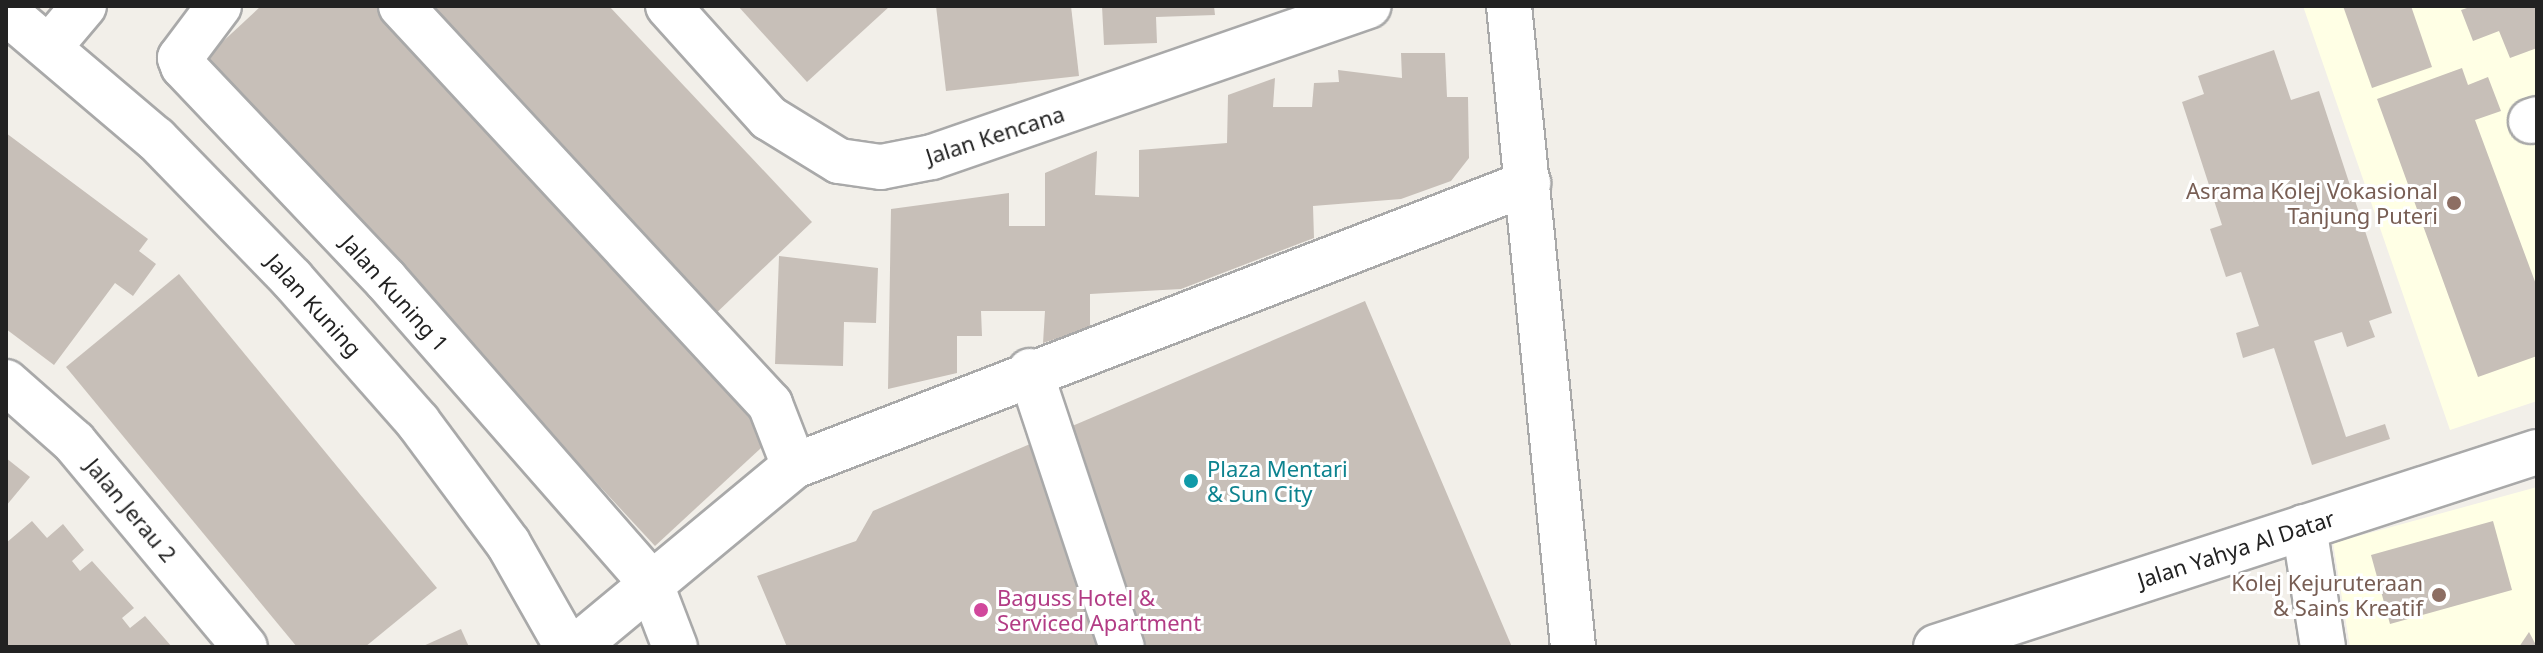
<!DOCTYPE html>
<html>
<head>
<meta charset="utf-8">
<style>
	body { margin:0 }
	#map { position:relative; width:2543px; height:653px; overflow:hidden; background:#f2efe9; font-family:"Noto Sans",sans-serif }
	div>[style] { position:absolute }
	.education>* { inset:0; background:#ffffe5 }
	.building>* { inset:0; background:#c7bfb8 }
	.roads { filter:drop-shadow(2px 0 #a9a9a9) drop-shadow(-2px 0 #a9a9a9) drop-shadow(0 2px #a9a9a9) drop-shadow(0 -2px #a9a9a9) }
	.minor>* { height:44px; margin:-22px; padding:0 22px; transform-origin:22px; border-radius:22px; background:#fff }
	.dots>* { width:22px; height:22px; translate:-50% -50%; box-sizing:border-box; border:4px solid #fff; border-radius:50% }
	span { translate:-50% -50%; white-space:nowrap; text-align:center; line-height:1.15; -webkit-text-stroke:6px #fff; paint-order:stroke }
	.street-label { font-size:22px; color:#222 }
	.education-label { font-size:22px; color:#785e54 }
	.right { translate:-100% -50%; text-align:right }
	.culture-label { font-size:22px; color:#0d838f }
	.left { translate:0 -50%; text-align:left }
	.hotel-label { font-size:22px; color:#b23c85 }
	.frame { position:absolute; inset:0; border:8px solid #222; pointer-events:none }
</style>
</head>
<body>
<div id="map">
	<div class="education">
		<i style="clip-path:polygon(2303px 6px,2537px 6px,2537px 401px,2450px 430px)"></i>
		<i style="clip-path:polygon(2537px 487px,2537px 647px,2350px 647px,2333px 543px)"></i>
	</div>
	<div class="building">
		<i style="clip-path:polygon(261px 6px,378px 6px,775px 435px,655px 546px,204px 59px)"></i>
		<i style="clip-path:polygon(418px 6px,609px 6px,812px 222px,711px 318px)"></i>
		<i style="clip-path:polygon(738px 6px,890px 6px,807px 82px)"></i>
		<i style="clip-path:polygon(936px 6px,1071px 6px,1079px 76px,946px 91px)"></i>
		<i style="clip-path:polygon(1102px 6px,1214px 6px,1215px 15px,1156px 17px,1157px 43px,1104px 45px)"></i>
		<i style="clip-path:polygon(2343px 6px,2411px 6px,2432px 67px,2372px 88px)"></i>
		<i style="clip-path:polygon(2473px 6px,2537px 6px,2537px 48px,2510px 58px,2499px 31px,2473px 41px,2461px 10px)"></i>
		<i style="clip-path:polygon(2274px 50px,2291px 100px,2319px 91px,2392px 313px,2369px 321px,2375px 337px,2347px 347px,2342px 332px,2314px 341px,2346px 437px,2385px 424px,2390px 439px,2312px 465px,2274px 348px,2243px 358px,2236px 333px,2259px 326px,2241px 272px,2226px 277px,2210px 229px,2222px 225px,2182px 102px,2204px 94px,2198px 76px)"></i>
		<i style="clip-path:polygon(1401px 53px,1445px 53px,1447px 97px,1468px 97px,1469px 158px,1451px 181px,1401px 199px,1313px 206px,1314px 238px,1181px 289px,1090px 294px,1090px 328px,1043px 343px,1045px 311px,981px 311px,982px 336px,957px 336px,957px 373px,888px 389px,891px 209px,1009px 193px,1009px 226px,1045px 226px,1045px 173px,1097px 151px,1095px 195px,1139px 197px,1139px 150px,1227px 143px,1228px 95px,1275px 78px,1273px 107px,1312px 107px,1314px 83px,1339px 82px,1338px 70px,1402px 78px)"></i>
		<i style="clip-path:polygon(2462px 68px,2468px 85px,2488px 77px,2501px 111px,2475px 120px,2537px 287px,2537px 356px,2478px 377px,2377px 99px)"></i>
		<i style="clip-path:polygon(6px 133px,148px 239px,139px 251px,156px 264px,133px 296px,115px 283px,54px 365px,6px 329px)"></i>
		<i style="clip-path:polygon(779px 256px,878px 268px,876px 323px,844px 322px,843px 366px,775px 364px)"></i>
		<i style="clip-path:polygon(179px 274px,437px 588px,365px 647px,297px 647px,66px 367px)"></i>
		<i style="clip-path:polygon(1365px 301px,1512px 647px,787px 647px,757px 576px,856px 541px,873px 511px)"></i>
		<i style="clip-path:polygon(6px 458px,30px 477px,6px 506px)"></i>
		<i style="clip-path:polygon(32px 521px,47px 538px,63px 524px,84px 550px,72px 561px,80px 571px,92px 561px,134px 608px,122px 618px,130px 628px,145px 616px,172px 647px,6px 647px,6px 543px)"></i>
		<i style="clip-path:polygon(2493px 521px,2512px 590px,2390px 624px,2371px 555px)"></i>
		<i style="clip-path:polygon(461px 629px,469px 647px,421px 647px)"></i>
		<i style="clip-path:polygon(2529px 632px,2537px 647px,2519px 647px)"></i>
	</div>
	<div class="roads">
		<div class="minor">
			<i style="left:219px;top:6px;width:65px;rotate:126.9deg"></i>
			<i style="left:180px;top:58px;width:9px;rotate:69deg"></i>
			<i style="left:183px;top:66px;width:295px;rotate:46.5deg"></i>
			<i style="left:386px;top:280px;width:401px;rotate:48.8deg"></i>
			<i style="left:650px;top:582px;width:70px;rotate:69deg"></i>
			<i style="left:401px;top:6px;width:543px;rotate:47.17deg"></i>
			<i style="left:770px;top:404px;width:66px;rotate:68.8deg"></i>
			<i style="left:668px;top:6px;width:151px;rotate:48deg"></i>
			<i style="left:769px;top:118px;width:82px;rotate:31.6deg"></i>
			<i style="left:839px;top:161px;width:42px;rotate:8.1deg"></i>
			<i style="left:881px;top:167px;width:52px;rotate:-11.1deg"></i>
			<i style="left:932px;top:157px;width:462px;rotate:-19.1deg"></i>
			<i style="left:1509px;top:6px;width:644px;rotate:84.3deg"></i>
			<i style="left:6px;top:12px;width:197px;rotate:40.3deg"></i>
			<i style="left:156px;top:139px;width:195px;rotate:45.8deg"></i>
			<i style="left:292px;top:279px;width:191px;rotate:48.6deg"></i>
			<i style="left:418px;top:422px;width:151px;rotate:53.4deg"></i>
			<i style="left:508px;top:543px;width:120px;rotate:60.4deg"></i>
			<i style="left:51px;top:45px;width:51px;rotate:-49.8deg"></i>
			<i style="left:2531px;top:121px;width:6px;rotate:-18deg"></i>
			<i style="left:1030px;top:371px;width:291px;rotate:71.6deg"></i>
			<i style="left:6px;top:382px;width:91px;rotate:41.4deg"></i>
			<i style="left:74px;top:442px;width:267px;rotate:50.2deg"></i>
			<i style="left:2304px;top:527px;width:121px;rotate:81deg"></i>
			<i style="left:576px;top:647px;width:283px;rotate:-39.7deg"></i>
			<i style="left:794px;top:466px;width:787px;rotate:-21.08deg"></i>
			<i style="left:1936px;top:647px;width:632px;rotate:-17.98deg"></i>
		</div>
	</div>
	<div class="dots">
		<i style="left:2454px;top:203px;background:#8d6e63"></i>
		<i style="left:1191px;top:481px;background:#0f9aa8"></i>
		<i style="left:2439px;top:595px;background:#8d6e63"></i>
		<i style="left:981px;top:610px;background:#d1479c"></i>
	</div>
	<div class="street-label">
		<span style="left:995px;top:135px;rotate:-18deg">Jalan Kencana</span>
		<span style="left:395px;top:293px;rotate:48deg">Jalan Kuning 1</span>
		<span style="left:314px;top:305px;rotate:48deg">Jalan Kuning</span>
		<span style="left:131px;top:510px;rotate:50deg">Jalan Jerau 2</span>
		<span style="left:2236px;top:549px;rotate:-18deg">Jalan Yahya Al Datar</span>
	</div>
	<div class="education-label">
		<span class="right" style="left:2438px;top:203px">Asrama Kolej Vokasional<br>Tanjung Puteri</span>
		<span class="right" style="left:2423px;top:595px">Kolej Kejuruteraan<br>&amp; Sains Kreatif</span>
	</div>
	<div class="culture-label">
		<span class="left" style="left:1207px;top:481px">Plaza Mentari<br>&amp; Sun City</span>
	</div>
	<div class="hotel-label">
		<span class="left" style="left:997px;top:610px">Baguss Hotel &amp;<br>Serviced Apartment</span>
	</div>
	<div class="frame"></div>
</div>
</body>
</html>
